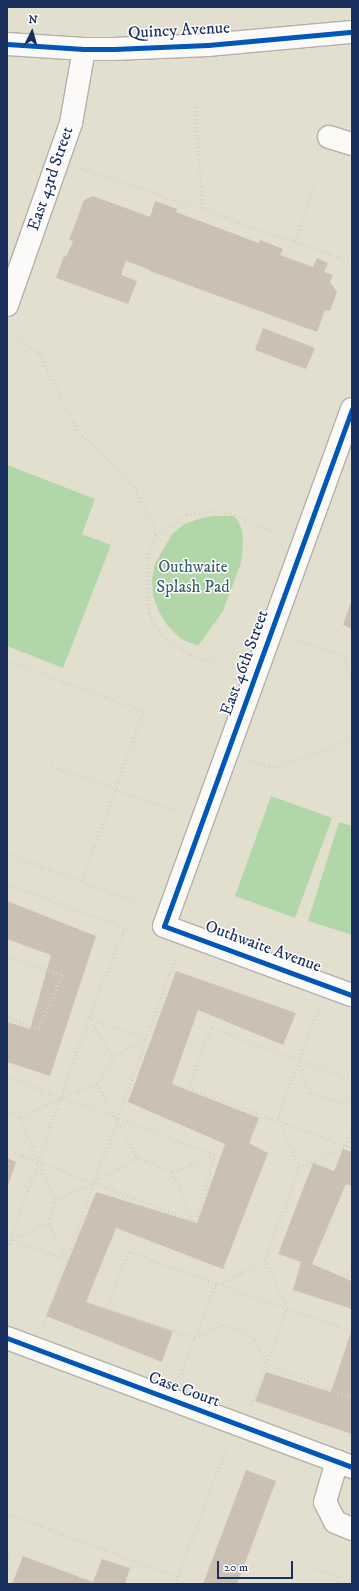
<!DOCTYPE html>
<html>
<head>
<meta charset="utf-8">
<style>
	body { margin:0 }
	#map { position:relative; width:359px; height:1591px; overflow:hidden; background:#e3dfce; font-family:"IM FELL DW Pica",serif }
	div>[style] { position:absolute }
	.green>* { inset:0; background:#b1d6a8 }
	.building>* { inset:0; background:#cbc0b4 }
	.path>* { height:2.5px; margin-top:-1.25px; transform-origin:0; background:repeating-linear-gradient(90deg,#d2d2d1 0 1px,transparent 0 4px) }
	.roads { filter:drop-shadow(1px 0 #b1b0aa) drop-shadow(-1px 0 #b1b0aa) drop-shadow(0 1px #b1b0aa) drop-shadow(0 -1px #b1b0aa) }
	.minor>* { height:22px; margin:-11px; padding:0 11px; transform-origin:11px; border-radius:11px; background:#fbfaf8 }
	.cycleway>* { height:5px; margin:-2.5px; padding:0 2.5px; transform-origin:2.5px; border-radius:2.5px; background:#0057b8 }
	span { translate:-50% -50%; white-space:nowrap; text-align:center; line-height:1.15; -webkit-text-stroke:3px #fff; paint-order:stroke }
	.street-label { font-size:17px; color:#1b2f5e }
	.park-label { font-size:17px; color:#3c5f6b }
	.frame { position:absolute; inset:0; border:8px solid #1b2f5e; pointer-events:none }
	.north { position:absolute; left:12px; top:12px; width:40px; height:40px; -webkit-text-stroke:3px #fff; paint-order:stroke; rotate:5deg; font-size:11px; font-weight:700; line-height:16px; text-align:center; color:#1b2f5e }
	.north::after { content:''; display:block; margin:auto; width:14px; height:18px; background:#1b2f5e; clip-path:polygon(50% 0,100% 100%,50% 72%,0 100%) }
	.scale { position:absolute; left:217px; top:1561px; width:76px; height:18px; box-sizing:border-box; border:2px solid #1b2f5e; border-top:0; padding-left:5px; font-size:12px; line-height:14px; white-space:nowrap; color:#1b2f5e; -webkit-text-stroke:3px #fff; paint-order:stroke }
</style>
</head>
<body>
<div id="map">
	<div class="green">
		<i style="clip-path:polygon(7px 465px,95px 499px,82px 534px,111px 545px,63px 668px,7px 646px)"></i>
		<i style="clip-path:polygon(214px 516px,234px 516px,238px 521px,242px 530px,243px 543px,241px 563px,223px 611px,198px 646px,181px 639px,167px 625px,159px 612px,153px 596px,152px 580px,155px 564px,172px 534px,183px 525px,198px 519px)"></i>
		<i style="clip-path:polygon(271px 796px,332px 818px,295px 918px,235px 896px)"></i>
		<i style="clip-path:polygon(339px 822px,352px 826px,352px 935px,308px 921px)"></i>
	</div>
	<div class="building">
		<i style="clip-path:polygon(93px 196px,150px 217px,155px 201px,177px 209px,176px 212px,259px 243px,260px 240px,283px 249px,280px 255px,313px 267px,317px 258px,328px 263px,324px 272px,333px 275px,330px 282px,337px 292px,330px 311px,325px 310px,317px 332px,150px 271px,150px 270px,126px 261px,121px 275px,137px 281px,128px 304px,56px 278px,64px 256px,66px 257px,73px 241px,69px 240px,84px 200px)"></i>
		<i style="clip-path:polygon(263px 328px,315px 348px,306px 369px,255px 350px)"></i>
		<i style="clip-path:polygon(352px 599px,352px 629px,343px 625px)"></i>
		<i style="clip-path:polygon(7px 901px,96px 936px,50px 1076px,7px 1062px,7px 1022px,30px 1029px,51px 955px,7px 939px)"></i>
		<i style="clip-path:polygon(176px 971px,296px 1013px,283px 1045px,198px 1010px,172px 1084px,259px 1118px,249px 1143px,268px 1153px,223px 1269px,116px 1228px,86px 1302px,173px 1331px,162px 1362px,46px 1316px,96px 1192px,197px 1223px,225px 1144px,128px 1102px)"></i>
		<i style="clip-path:polygon(343px 1149px,352px 1152px,352px 1186px,346px 1184px,312px 1264px,352px 1281px,352px 1309px,293px 1290px,301px 1262px,278px 1254px,313px 1163px,334px 1171px)"></i>
		<i style="clip-path:polygon(7px 1158px,16px 1162px,7px 1188px)"></i>
		<i style="clip-path:polygon(352px 1329px,352px 1434px,255px 1401px,266px 1372px,331px 1392px)"></i>
		<i style="clip-path:polygon(246px 1470px,276px 1481px,237px 1584px,203px 1584px)"></i>
		<i style="clip-path:polygon(23px 1556px,93px 1582px,102px 1559px,130px 1568px,125px 1584px,12px 1584px)"></i>
	</div>
	<div class="path">
		<i style="left:112px;top:10px;width:3px;rotate:-90deg"></i>
		<i style="left:195px;top:103px;width:107px;rotate:85.7deg"></i>
		<i style="left:80px;top:168px;width:227px;rotate:18.8deg"></i>
		<i style="left:295px;top:241px;width:61px;rotate:21.1deg"></i>
		<i style="left:295px;top:241px;width:60px;rotate:-71.6deg"></i>
		<i style="left:14px;top:337px;width:31px;rotate:33deg"></i>
		<i style="left:40px;top:354px;width:88px;rotate:63.7deg"></i>
		<i style="left:79px;top:433px;width:31px;rotate:40deg"></i>
		<i style="left:103px;top:453px;width:46px;rotate:47.6deg"></i>
		<i style="left:134px;top:487px;width:35px;rotate:61deg"></i>
		<i style="left:151px;top:518px;width:18px;rotate:74deg"></i>
		<i style="left:156px;top:535px;width:27px;rotate:110deg"></i>
		<i style="left:147px;top:560px;width:53px;rotate:87.8deg"></i>
		<i style="left:149px;top:613px;width:27px;rotate:59deg"></i>
		<i style="left:163px;top:636px;width:33px;rotate:33deg"></i>
		<i style="left:191px;top:654px;width:41px;rotate:18.4deg"></i>
		<i style="left:156px;top:535px;width:37px;rotate:-33deg"></i>
		<i style="left:187px;top:515px;width:22px;rotate:-10deg"></i>
		<i style="left:209px;top:511px;width:22px;rotate:5deg"></i>
		<i style="left:231px;top:513px;width:52px;rotate:23.6deg"></i>
		<i style="left:295px;top:639px;width:53px;rotate:19.8deg"></i>
		<i style="left:352px;top:660px;width:8px;rotate:-157deg"></i>
		<i style="left:345px;top:657px;width:25px;rotate:74deg"></i>
		<i style="left:7px;top:661px;width:146px;rotate:20.1deg"></i>
		<i style="left:144px;top:711px;width:181px;rotate:110deg"></i>
		<i style="left:249px;top:760px;width:20px;rotate:18deg"></i>
		<i style="left:268px;top:766px;width:10px;rotate:6deg"></i>
		<i style="left:278px;top:767px;width:79px;rotate:-20.7deg"></i>
		<i style="left:52px;top:766px;width:132px;rotate:19.9deg"></i>
		<i style="left:7px;top:853px;width:143px;rotate:20.8deg"></i>
		<i style="left:7px;top:883px;width:133px;rotate:20.8deg"></i>
		<i style="left:7px;top:955px;width:59px;rotate:19.7deg"></i>
		<i style="left:63px;top:975px;width:59px;rotate:114deg"></i>
		<i style="left:39px;top:1029px;width:34px;rotate:-159deg"></i>
		<i style="left:89px;top:1017px;width:61px;rotate:21.1deg"></i>
		<i style="left:89px;top:1017px;width:47px;rotate:59deg"></i>
		<i style="left:299px;top:1062px;width:33px;rotate:70deg"></i>
		<i style="left:310px;top:1093px;width:30px;rotate:17deg"></i>
		<i style="left:339px;top:1102px;width:14px;rotate:-21deg"></i>
		<i style="left:7px;top:1077px;width:223px;rotate:20.5deg"></i>
		<i style="left:216px;top:1155px;width:70px;rotate:107.4deg"></i>
		<i style="left:195px;top:1222px;width:201px;rotate:-159deg"></i>
		<i style="left:352px;top:1080px;width:149px;rotate:-159.6deg"></i>
		<i style="left:212px;top:1028px;width:64px;rotate:111deg"></i>
		<i style="left:189px;top:1088px;width:174px;rotate:20.2deg"></i>
		<i style="left:97px;top:1084px;width:83px;rotate:61.3deg"></i>
		<i style="left:137px;top:1157px;width:38px;rotate:23deg"></i>
		<i style="left:172px;top:1172px;width:47px;rotate:-21.1deg"></i>
		<i style="left:7px;top:1111px;width:15px;rotate:23deg"></i>
		<i style="left:21px;top:1117px;width:43px;rotate:-26deg"></i>
		<i style="left:60px;top:1098px;width:40px;rotate:-21deg"></i>
		<i style="left:97px;top:1084px;width:31px;rotate:-59deg"></i>
		<i style="left:113px;top:1057px;width:38px;rotate:-29deg"></i>
		<i style="left:21px;top:1117px;width:48px;rotate:69.3deg"></i>
		<i style="left:38px;top:1162px;width:41px;rotate:64.1deg"></i>
		<i style="left:56px;top:1199px;width:25px;rotate:106deg"></i>
		<i style="left:49px;top:1223px;width:41px;rotate:64.1deg"></i>
		<i style="left:67px;top:1260px;width:61px;rotate:-159.8deg"></i>
		<i style="left:10px;top:1239px;width:42px;rotate:-22.3deg"></i>
		<i style="left:299px;top:1167px;width:48px;rotate:-22.2deg"></i>
		<i style="left:343px;top:1149px;width:22px;rotate:-66deg"></i>
		<i style="left:172px;top:1172px;width:54px;rotate:65.8deg"></i>
		<i style="left:56px;top:1199px;width:41px;rotate:-22.8deg"></i>
		<i style="left:94px;top:1183px;width:50px;rotate:-31.2deg"></i>
		<i style="left:7px;top:1248px;width:245px;rotate:-70.5deg"></i>
		<i style="left:89px;top:1017px;width:96px;rotate:-68deg"></i>
		<i style="left:352px;top:1267px;width:13px;rotate:113deg"></i>
		<i style="left:347px;top:1279px;width:5px;rotate:22deg"></i>
		<i style="left:43px;top:1325px;width:393px;rotate:-70.2deg"></i>
		<i style="left:352px;top:1332px;width:237px;rotate:-160.3deg"></i>
		<i style="left:129px;top:1252px;width:61px;rotate:112.3deg"></i>
		<i style="left:106px;top:1308px;width:94px;rotate:18.6deg"></i>
		<i style="left:195px;top:1338px;width:31px;rotate:-25deg"></i>
		<i style="left:223px;top:1325px;width:32px;rotate:20deg"></i>
		<i style="left:253px;top:1336px;width:31px;rotate:63deg"></i>
		<i style="left:267px;top:1364px;width:92px;rotate:21.8deg"></i>
		<i style="left:179px;top:1378px;width:99px;rotate:-68.6deg"></i>
		<i style="left:215px;top:1286px;width:56px;rotate:-26.6deg"></i>
		<i style="left:265px;top:1261px;width:100px;rotate:-70.1deg"></i>
		<i style="left:299px;top:1167px;width:53px;rotate:-113.2deg"></i>
		<i style="left:278px;top:1118px;width:117px;rotate:-70deg"></i>
		<i style="left:251px;top:1405px;width:103px;rotate:-69.6deg"></i>
		<i style="left:287px;top:1308px;width:52px;rotate:-115.1deg"></i>
		<i style="left:7px;top:1513px;width:183px;rotate:20.5deg"></i>
		<i style="left:7px;top:1549px;width:7px;rotate:63deg"></i>
		<i style="left:10px;top:1555px;width:9px;rotate:111deg"></i>
		<i style="left:314px;top:1567px;width:28px;rotate:21deg"></i>
		<i style="left:340px;top:1577px;width:7px;rotate:98deg"></i>
		<i style="left:175px;top:1584px;width:147px;rotate:-69.4deg"></i>
	</div>
	<div class="roads">
		<div class="minor">
			<i style="left:7px;top:44px;width:77px;rotate:3.7deg"></i>
			<i style="left:84px;top:49px;width:30px"></i>
			<i style="left:114px;top:49px;width:94px;rotate:-2.4deg"></i>
			<i style="left:208px;top:45px;width:145px;rotate:-5.2deg"></i>
			<i style="left:329px;top:137px;width:24px;rotate:17deg"></i>
			<i style="left:7px;top:305px;width:193px;rotate:-70.6deg"></i>
			<i style="left:71px;top:123px;width:75px;rotate:-80deg"></i>
			<i style="left:352px;top:409px;width:550px;rotate:109.98deg"></i>
			<i style="left:164px;top:926px;width:200px;rotate:20.2deg"></i>
			<i style="left:7px;top:1338px;width:368px;rotate:20.5deg"></i>
			<i style="left:337px;top:1461px;width:43px;rotate:106.3deg"></i>
			<i style="left:325px;top:1502px;width:22px;rotate:63deg"></i>
			<i style="left:335px;top:1522px;width:18px;rotate:22deg"></i>
		</div>
	</div>
	<div class="cycleway">
		<i style="left:7px;top:44px;width:77px;rotate:3.7deg"></i>
		<i style="left:84px;top:49px;width:30px"></i>
		<i style="left:114px;top:49px;width:94px;rotate:-2.4deg"></i>
		<i style="left:208px;top:45px;width:145px;rotate:-5.2deg"></i>
		<i style="left:352px;top:409px;width:550px;rotate:109.98deg"></i>
		<i style="left:164px;top:926px;width:200px;rotate:20.2deg"></i>
		<i style="left:7px;top:1338px;width:368px;rotate:20.5deg"></i>
	</div>
	<div class="street-label">
		<span style="left:179px;top:31px;rotate:-3deg">Quincy Avenue</span>
		<span style="left:51px;top:179px;rotate:-71deg">East 43rd Street</span>
		<span style="left:245px;top:663px;rotate:-70deg">East 46th Street</span>
		<span style="left:263px;top:947px;rotate:20deg">Outhwaite Avenue</span>
		<span style="left:184px;top:1390px;rotate:20deg">Case Court</span>
	</div>
	<div class="park-label">
		<span style="left:193px;top:578px">Outhwaite<br>Splash Pad</span>
	</div>
	<div class="frame"></div>
	<div class="north">N</div>
	<div class="scale">20 m</div>
</div>
</body>
</html>
